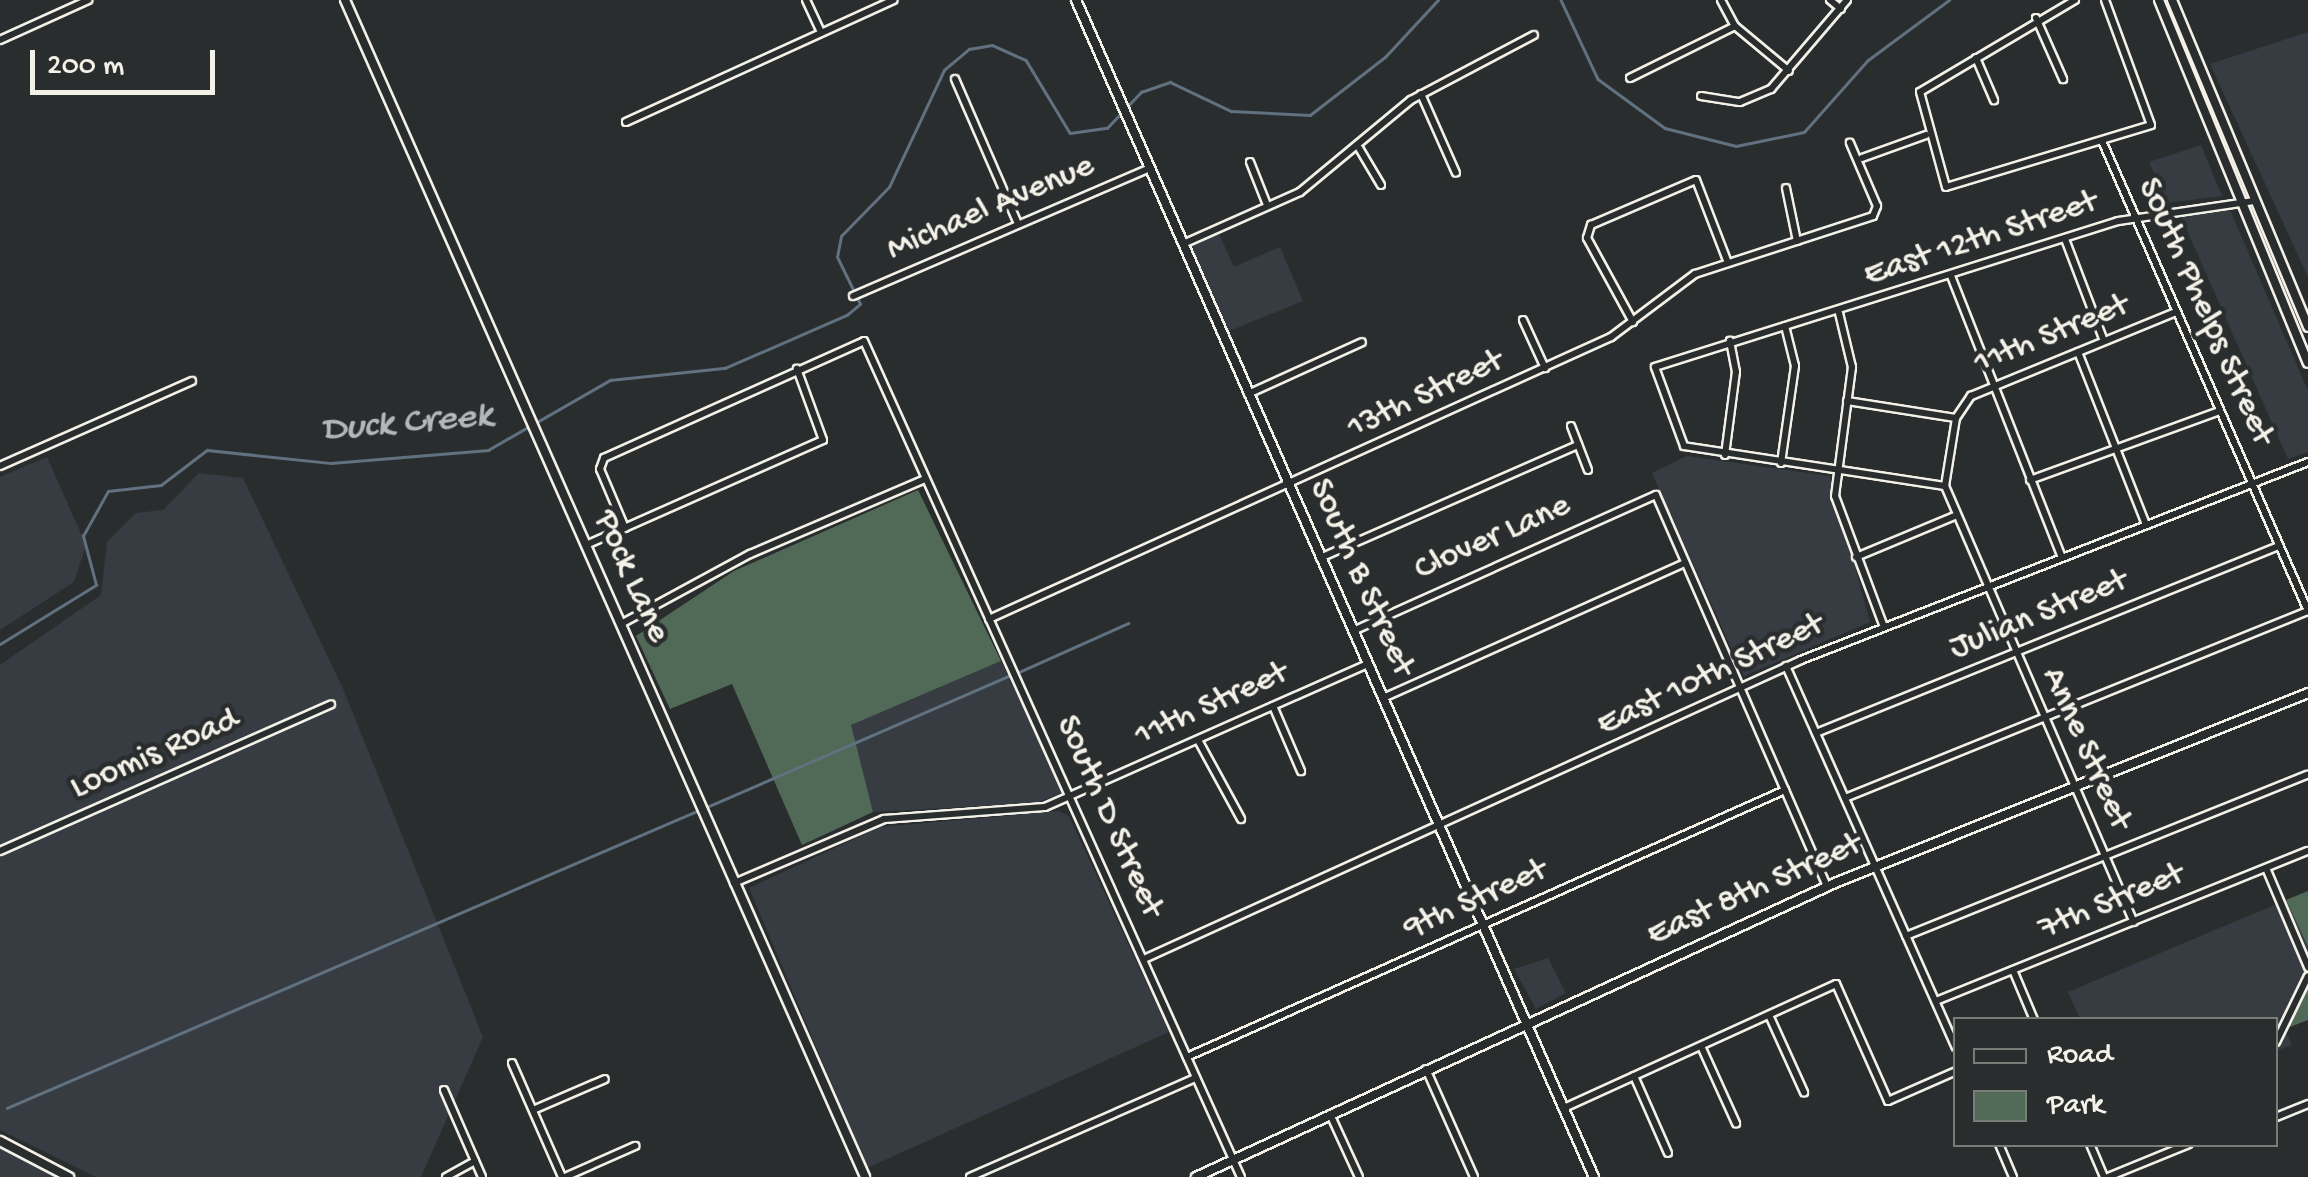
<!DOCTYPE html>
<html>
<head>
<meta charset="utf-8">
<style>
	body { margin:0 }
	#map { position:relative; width:2308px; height:1177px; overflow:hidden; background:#2a2d2e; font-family:"Gochi Hand",sans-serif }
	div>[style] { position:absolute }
	.built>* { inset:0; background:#363c41 }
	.green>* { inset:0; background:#516a58 }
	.stream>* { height:2.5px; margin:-1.25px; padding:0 1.25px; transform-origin:1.25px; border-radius:1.25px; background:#61717f }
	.roads { filter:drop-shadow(2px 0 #f4f1e8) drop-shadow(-2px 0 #f4f1e8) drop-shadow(0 2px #f4f1e8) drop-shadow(0 -2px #f4f1e8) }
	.street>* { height:6px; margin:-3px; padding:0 3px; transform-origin:3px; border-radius:3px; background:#2a2d2e }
	.secondary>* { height:8px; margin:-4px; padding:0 4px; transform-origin:4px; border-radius:4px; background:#2a2d2e }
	span { translate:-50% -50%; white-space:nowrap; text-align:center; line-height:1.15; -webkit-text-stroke:9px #2a2d2e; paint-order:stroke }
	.street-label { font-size:35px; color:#f4f1e8 }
	.water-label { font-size:38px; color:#b2b7b9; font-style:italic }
	.legend { position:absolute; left:1953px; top:1017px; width:325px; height:130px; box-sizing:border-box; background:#2a2d2e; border:2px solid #7b7b78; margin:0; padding:12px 18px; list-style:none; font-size:30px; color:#f4f1e8 }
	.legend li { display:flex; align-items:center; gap:20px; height:50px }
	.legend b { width:50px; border:2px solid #7b7b78 }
	.scale { position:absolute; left:30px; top:50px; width:185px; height:45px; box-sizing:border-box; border:5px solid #f4f1e8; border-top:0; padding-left:12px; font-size:30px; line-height:35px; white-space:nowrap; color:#f4f1e8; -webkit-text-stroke:8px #2a2d2e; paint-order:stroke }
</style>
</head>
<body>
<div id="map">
	<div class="built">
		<i style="clip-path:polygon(2308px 32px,2308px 277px,2210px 64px)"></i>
		<i style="clip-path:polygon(2201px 145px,2222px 196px,2167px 203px,2149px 162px)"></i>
		<i style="clip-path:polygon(2230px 210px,2308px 391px,2308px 452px,2288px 459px,2181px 217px)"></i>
		<i style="clip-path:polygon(1219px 234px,1234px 267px,1280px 247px,1303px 301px,1229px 331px,1191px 247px)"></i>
		<i style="clip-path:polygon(1687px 456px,1830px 476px,1870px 622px,1744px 676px,1652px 473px)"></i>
		<i style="clip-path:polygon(47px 457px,86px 545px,74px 582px,0 630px,0 477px)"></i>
		<i style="clip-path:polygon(199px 473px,243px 478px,344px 691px,483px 1037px,421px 1177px,96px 1177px,0 1130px,0 665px,101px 595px,107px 542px,136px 513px,163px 510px)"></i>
		<i style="clip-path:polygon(1001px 661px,1063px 792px,1037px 803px,873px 812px,850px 725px)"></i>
		<i style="clip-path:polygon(1059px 811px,1069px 816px,1169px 1032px,867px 1168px,749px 888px,880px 827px)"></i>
		<i style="clip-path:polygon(2286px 900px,2308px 947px,2308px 987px,2285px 1029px,2292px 1045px,2276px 1051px,2276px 1020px,2080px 1019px,2068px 992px)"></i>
		<i style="clip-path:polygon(1548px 958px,1566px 993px,1536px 1009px,1514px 969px)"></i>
		<i style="clip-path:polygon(0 1148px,58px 1177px,0 1177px)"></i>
	</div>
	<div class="green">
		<i style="clip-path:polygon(918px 490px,1001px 661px,851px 725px,873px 812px,802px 845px,732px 684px,670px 709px,636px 636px,734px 571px)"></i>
		<i style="clip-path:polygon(2308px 891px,2308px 947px,2286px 900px)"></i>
		<i style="clip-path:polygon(2308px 987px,2308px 1020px,2285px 1029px)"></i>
	</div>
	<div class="stream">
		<i style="left:1561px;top:0;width:87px;rotate:64.9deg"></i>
		<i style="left:1598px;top:79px;width:83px;rotate:36.2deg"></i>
		<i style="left:1665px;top:128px;width:73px;rotate:14.2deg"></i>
		<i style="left:1736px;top:146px;width:69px;rotate:-11.6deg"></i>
		<i style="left:1804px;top:132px;width:96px;rotate:-48.4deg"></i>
		<i style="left:1868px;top:60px;width:101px;rotate:-36.5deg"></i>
		<i style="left:0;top:644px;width:113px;rotate:-31.6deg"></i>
		<i style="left:96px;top:585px;width:51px;rotate:-104.9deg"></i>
		<i style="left:83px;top:536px;width:51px;rotate:-60.9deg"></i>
		<i style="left:108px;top:491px;width:53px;rotate:-6.5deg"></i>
		<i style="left:161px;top:485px;width:58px;rotate:-37.3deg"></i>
		<i style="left:207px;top:450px;width:125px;rotate:6deg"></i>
		<i style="left:331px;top:463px;width:158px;rotate:-4.7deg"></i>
		<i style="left:488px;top:450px;width:141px;rotate:-29.8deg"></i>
		<i style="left:610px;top:380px;width:116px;rotate:-6deg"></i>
		<i style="left:725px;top:368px;width:133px;rotate:-23.5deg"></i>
		<i style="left:847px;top:315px;width:17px;rotate:-40deg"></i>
		<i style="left:860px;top:304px;width:52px;rotate:-116.1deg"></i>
		<i style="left:837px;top:257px;width:21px;rotate:-79deg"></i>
		<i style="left:841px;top:236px;width:69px;rotate:-45.6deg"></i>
		<i style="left:889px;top:187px;width:129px;rotate:-64.8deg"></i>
		<i style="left:944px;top:70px;width:33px;rotate:-40deg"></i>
		<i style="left:969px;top:49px;width:23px;rotate:-10deg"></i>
		<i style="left:992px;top:45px;width:37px;rotate:24deg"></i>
		<i style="left:1026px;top:60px;width:85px;rotate:58.9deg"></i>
		<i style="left:1070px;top:133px;width:37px;rotate:-8deg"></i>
		<i style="left:1107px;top:128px;width:50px;rotate:-46.6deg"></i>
		<i style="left:1141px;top:92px;width:31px;rotate:-19deg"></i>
		<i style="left:1170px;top:82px;width:68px;rotate:25.4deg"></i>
		<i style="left:1231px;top:111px;width:79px;rotate:2.9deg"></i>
		<i style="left:1310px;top:115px;width:95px;rotate:-37.7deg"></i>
		<i style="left:1385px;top:57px;width:78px;rotate:-47.1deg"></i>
		<i style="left:1017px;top:673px;width:122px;rotate:-24.2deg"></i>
		<i style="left:707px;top:807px;width:331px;rotate:-23.5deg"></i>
		<i style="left:7px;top:1108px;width:751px;rotate:-23.29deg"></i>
	</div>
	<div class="roads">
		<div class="street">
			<i style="left:806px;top:0;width:35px;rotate:65deg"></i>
			<i style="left:1721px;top:0;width:30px;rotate:62deg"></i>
			<i style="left:1735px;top:26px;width:70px;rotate:39.8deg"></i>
			<i style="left:1830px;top:0;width:14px;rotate:39deg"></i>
			<i style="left:2075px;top:0;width:180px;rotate:149.3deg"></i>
			<i style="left:1920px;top:92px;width:98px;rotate:74.7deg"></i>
			<i style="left:1946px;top:187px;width:214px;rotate:-16.8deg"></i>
			<i style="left:2151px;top:125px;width:133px;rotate:-110.2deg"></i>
			<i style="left:2036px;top:18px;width:67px;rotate:66.1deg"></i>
			<i style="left:0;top:40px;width:97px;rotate:-24.4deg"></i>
			<i style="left:1976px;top:58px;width:46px;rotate:66.8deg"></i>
			<i style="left:1630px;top:78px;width:117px;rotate:-26.3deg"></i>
			<i style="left:955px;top:79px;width:158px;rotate:66.5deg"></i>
			<i style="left:1421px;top:94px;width:86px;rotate:66.1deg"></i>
			<i style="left:1701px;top:96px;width:39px;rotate:9deg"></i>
			<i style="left:1740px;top:102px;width:34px;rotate:-23deg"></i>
			<i style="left:1771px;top:89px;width:117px;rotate:-49.5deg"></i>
			<i style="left:626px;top:122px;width:294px;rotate:-24.5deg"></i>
			<i style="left:2103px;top:143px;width:511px;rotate:66.34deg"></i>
			<i style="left:1359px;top:148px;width:43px;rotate:59.3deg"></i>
			<i style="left:1862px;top:158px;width:68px;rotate:-19.8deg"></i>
			<i style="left:1250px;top:162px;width:46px;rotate:68.4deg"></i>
			<i style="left:1786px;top:188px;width:54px;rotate:78.3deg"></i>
			<i style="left:2065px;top:239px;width:109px;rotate:69.1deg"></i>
			<i style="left:1183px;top:244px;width:128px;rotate:-24deg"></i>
			<i style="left:1300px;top:192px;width:144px;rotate:-39.7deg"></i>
			<i style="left:1411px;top:100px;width:139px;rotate:-27.9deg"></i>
			<i style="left:1951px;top:276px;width:300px;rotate:68.5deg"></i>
			<i style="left:853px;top:296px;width:321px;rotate:-23.3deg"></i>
			<i style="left:1839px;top:313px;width:56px;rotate:76.5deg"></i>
			<i style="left:1852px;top:367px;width:130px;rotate:97.5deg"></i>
			<i style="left:1835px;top:496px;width:140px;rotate:69.5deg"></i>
			<i style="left:1523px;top:320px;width:53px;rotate:65.4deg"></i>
			<i style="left:1633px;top:322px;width:96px;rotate:-118.7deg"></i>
			<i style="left:1587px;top:238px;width:14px;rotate:-73deg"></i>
			<i style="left:1591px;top:225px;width:114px;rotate:-23.2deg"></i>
			<i style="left:1696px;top:180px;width:89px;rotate:68.9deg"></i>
			<i style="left:2078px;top:352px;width:183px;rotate:68.5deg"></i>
			<i style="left:1248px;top:394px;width:125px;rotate:-24.5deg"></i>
			<i style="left:1847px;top:401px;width:110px;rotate:8.9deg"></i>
			<i style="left:1571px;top:426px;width:47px;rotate:68.9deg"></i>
			<i style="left:1725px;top:455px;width:84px;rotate:-82.5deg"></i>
			<i style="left:1736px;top:372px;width:32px;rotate:-101deg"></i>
			<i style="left:1781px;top:463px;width:98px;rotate:-81.8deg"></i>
			<i style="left:1795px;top:366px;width:41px;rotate:-104deg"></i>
			<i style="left:0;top:466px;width:210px;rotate:-23.9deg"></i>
			<i style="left:2030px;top:480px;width:202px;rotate:-20deg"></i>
			<i style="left:1945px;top:486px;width:264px;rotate:-171.3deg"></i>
			<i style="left:1684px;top:446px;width:84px;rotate:-110.2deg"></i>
			<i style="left:1655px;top:367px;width:485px;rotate:-17.5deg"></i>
			<i style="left:2118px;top:221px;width:136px;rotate:-8.4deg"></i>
			<i style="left:1945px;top:486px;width:475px;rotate:66.6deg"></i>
			<i style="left:1945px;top:486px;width:69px;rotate:-80.8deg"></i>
			<i style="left:1956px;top:418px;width:27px;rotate:-56deg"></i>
			<i style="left:1971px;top:396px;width:222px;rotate:-22.3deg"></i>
			<i style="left:625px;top:528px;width:64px;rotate:-113deg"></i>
			<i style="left:600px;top:469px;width:12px;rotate:-70deg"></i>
			<i style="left:604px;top:458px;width:285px;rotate:-24.2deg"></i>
			<i style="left:864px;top:341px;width:917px;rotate:65.73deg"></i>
			<i style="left:586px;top:545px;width:259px;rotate:-23.9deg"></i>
			<i style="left:823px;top:440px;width:76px;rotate:-110.1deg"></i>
			<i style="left:1856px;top:557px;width:109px;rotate:-22.6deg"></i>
			<i style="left:1320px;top:558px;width:282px;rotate:-23.7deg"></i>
			<i style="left:989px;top:619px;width:683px;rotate:-24.39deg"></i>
			<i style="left:1611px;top:337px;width:105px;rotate:-36.9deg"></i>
			<i style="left:1695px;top:274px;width:187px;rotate:-18deg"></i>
			<i style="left:1873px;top:216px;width:11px;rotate:-68deg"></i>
			<i style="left:1877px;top:206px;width:69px;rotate:-113.2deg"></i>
			<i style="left:621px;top:624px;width:147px;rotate:-28.5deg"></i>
			<i style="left:750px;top:554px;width:190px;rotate:-23.2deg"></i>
			<i style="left:1353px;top:631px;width:332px;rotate:-24.2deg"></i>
			<i style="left:1656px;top:495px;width:427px;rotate:66.4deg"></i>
			<i style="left:1786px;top:666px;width:417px;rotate:66deg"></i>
			<i style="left:1383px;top:698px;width:331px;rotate:-24.1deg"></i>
			<i style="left:1273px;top:706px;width:71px;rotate:66.7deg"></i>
			<i style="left:1816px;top:733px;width:499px;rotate:-22deg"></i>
			<i style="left:1198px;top:740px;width:90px;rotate:61.4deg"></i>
			<i style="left:1845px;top:798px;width:499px;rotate:-22deg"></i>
			<i style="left:0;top:851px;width:362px;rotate:-23.9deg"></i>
			<i style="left:2266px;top:868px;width:108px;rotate:67deg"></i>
			<i style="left:734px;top:883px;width:163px;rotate:-23.1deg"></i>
			<i style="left:884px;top:819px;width:161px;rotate:-4.3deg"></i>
			<i style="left:1045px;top:807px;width:353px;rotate:-23.9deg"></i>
			<i style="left:1906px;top:936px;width:433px;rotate:-21.9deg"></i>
			<i style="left:1144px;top:959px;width:722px;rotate:-24.47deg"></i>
			<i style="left:1801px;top:660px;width:544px;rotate:-21.33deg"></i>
			<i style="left:2013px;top:970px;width:54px;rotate:67.2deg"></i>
			<i style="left:1936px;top:1001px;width:401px;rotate:-22deg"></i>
			<i style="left:1769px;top:1015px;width:85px;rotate:65.6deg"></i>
			<i style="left:2276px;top:1042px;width:73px;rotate:-64.1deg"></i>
			<i style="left:1701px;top:1046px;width:85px;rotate:65.6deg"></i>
			<i style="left:1187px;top:1057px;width:655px;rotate:-24.06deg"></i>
			<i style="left:512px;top:1063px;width:124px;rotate:66.3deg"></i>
			<i style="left:1426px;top:1069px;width:118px;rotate:66deg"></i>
			<i style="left:1634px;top:1076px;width:84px;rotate:66.2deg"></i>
			<i style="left:444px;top:1090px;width:95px;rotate:66.4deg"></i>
			<i style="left:1564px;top:1108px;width:299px;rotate:-24.5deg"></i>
			<i style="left:1836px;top:984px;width:128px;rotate:66deg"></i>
			<i style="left:1888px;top:1101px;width:74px;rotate:-23.8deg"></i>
			<i style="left:533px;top:1110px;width:78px;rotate:-23.3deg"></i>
			<i style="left:1330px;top:1114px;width:69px;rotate:65.3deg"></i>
			<i style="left:2276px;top:1117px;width:35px;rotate:-22deg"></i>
			<i style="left:1999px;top:1144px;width:36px;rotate:67deg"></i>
			<i style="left:2090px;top:1144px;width:36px;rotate:67deg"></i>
			<i style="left:446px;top:1177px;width:33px;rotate:-29deg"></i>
			<i style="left:565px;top:1177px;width:77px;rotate:-23.9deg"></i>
			<i style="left:970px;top:1177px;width:246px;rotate:-23.7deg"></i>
			<i style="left:2108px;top:1177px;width:87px;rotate:-22.2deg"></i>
		</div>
		<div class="secondary">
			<i style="left:345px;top:0;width:1287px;rotate:66.16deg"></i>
			<i style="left:1076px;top:0;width:1286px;rotate:66.25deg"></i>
			<i style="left:2159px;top:0;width:392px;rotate:67.7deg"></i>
			<i style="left:2172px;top:0;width:354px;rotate:67.4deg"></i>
			<i style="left:0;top:1141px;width:78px;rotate:27.6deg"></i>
			<i style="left:1196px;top:1177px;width:703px;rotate:-24.71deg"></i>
			<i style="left:1835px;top:883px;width:510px;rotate:-21.88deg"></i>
		</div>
	</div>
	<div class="street-label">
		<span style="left:991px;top:209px;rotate:-23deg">Michael Avenue</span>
		<span style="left:1981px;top:240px;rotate:-18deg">East 12th Street</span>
		<span style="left:2204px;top:312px;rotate:66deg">South Phelps Street</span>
		<span style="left:2052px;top:336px;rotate:-22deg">11th Street</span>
		<span style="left:1426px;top:396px;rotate:-25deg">13th Street</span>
		<span style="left:1493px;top:539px;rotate:-24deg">Clover Lane</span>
		<span style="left:630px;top:577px;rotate:66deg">Pock Lane</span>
		<span style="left:1360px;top:578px;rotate:66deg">South B Street</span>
		<span style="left:2039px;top:616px;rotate:-22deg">Julian Street</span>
		<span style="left:1711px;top:676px;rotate:-25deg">East 10th Street</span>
		<span style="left:1212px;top:706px;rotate:-24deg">11th Street</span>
		<span style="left:2085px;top:749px;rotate:66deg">Anne Street</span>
		<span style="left:155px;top:755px;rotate:-24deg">Loomis Road</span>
		<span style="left:1108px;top:817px;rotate:66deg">South D Street</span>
		<span style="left:1755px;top:891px;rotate:-24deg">East 8th Street</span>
		<span style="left:1476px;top:901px;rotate:-24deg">9th Street</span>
		<span style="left:2112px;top:903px;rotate:-22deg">7th Street</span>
	</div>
	<div class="water-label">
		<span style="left:407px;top:425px;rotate:-5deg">Duck Creek</span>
	</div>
	<ul class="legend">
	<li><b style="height:12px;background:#2a2d2e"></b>Road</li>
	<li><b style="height:28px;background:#516a58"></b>Park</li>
	</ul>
	<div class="scale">200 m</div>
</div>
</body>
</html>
